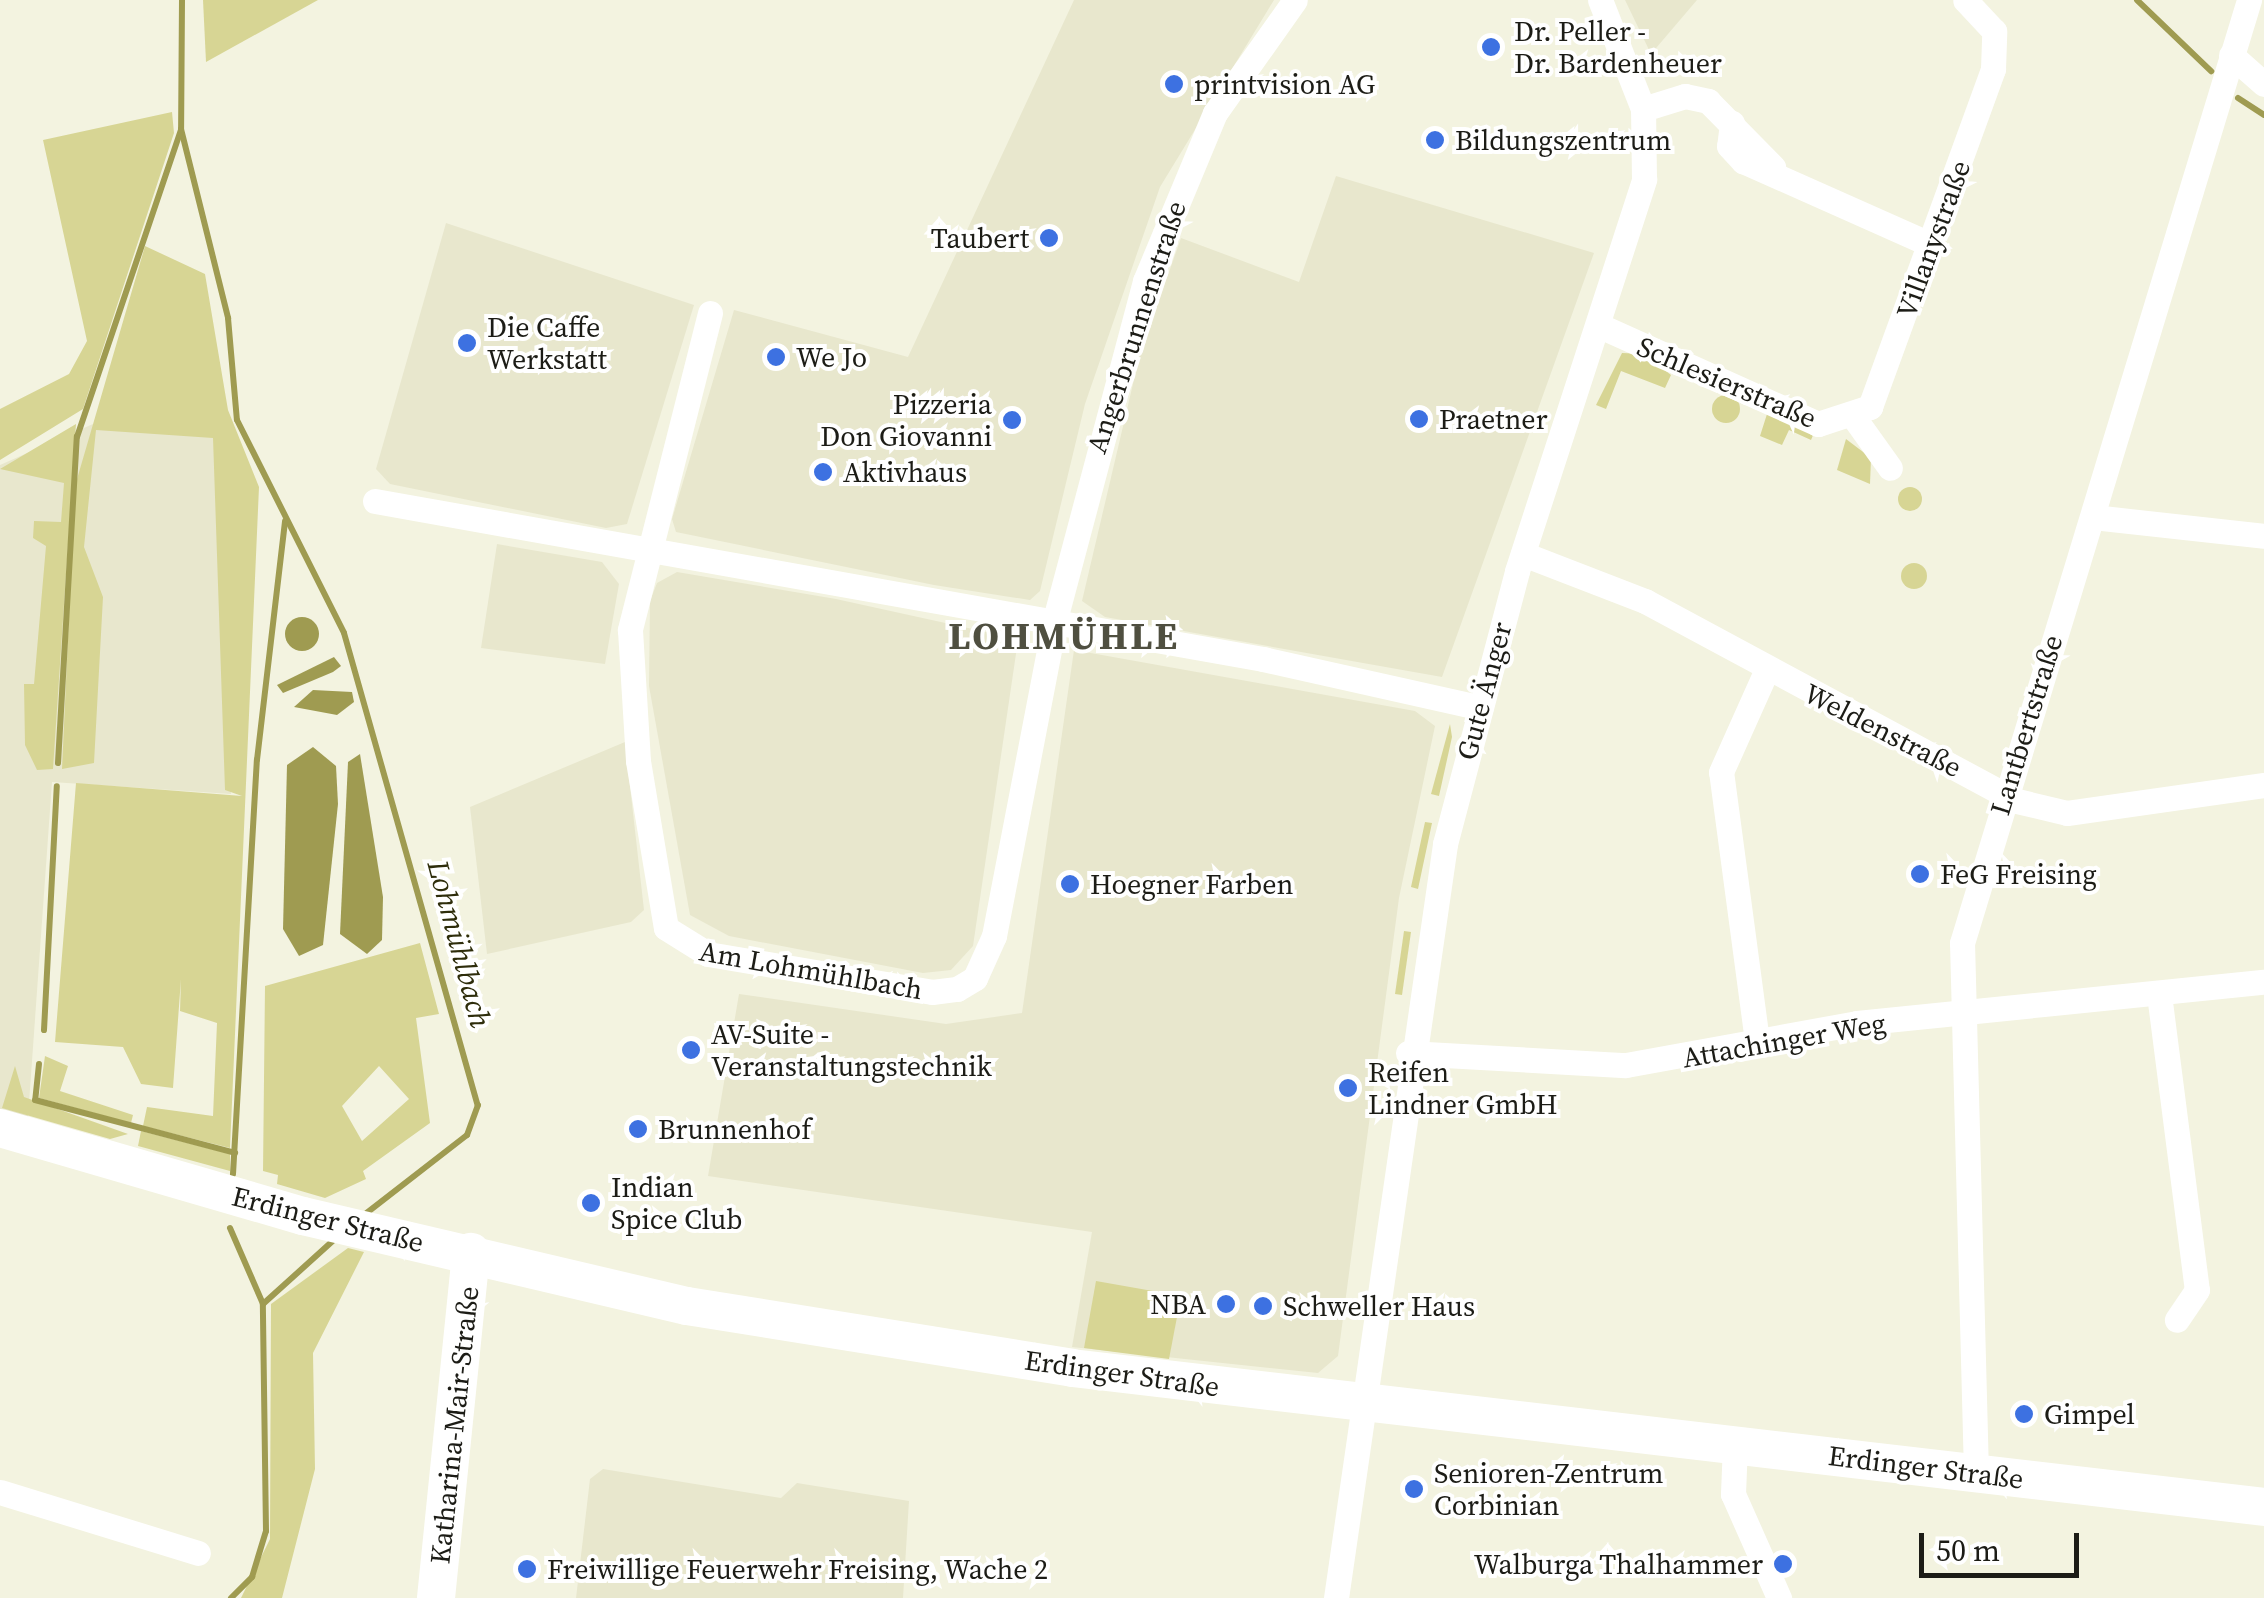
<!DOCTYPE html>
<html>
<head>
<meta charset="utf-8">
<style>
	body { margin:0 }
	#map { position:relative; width:2264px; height:1598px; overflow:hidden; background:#f3f3e0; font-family:"Source Serif 4",serif }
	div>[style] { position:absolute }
	.built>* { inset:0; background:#e8e7cd }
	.green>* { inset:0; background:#d7d594 }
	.round { border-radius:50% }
	.water>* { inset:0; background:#9f9b51 }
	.stream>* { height:6px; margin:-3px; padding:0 3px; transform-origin:3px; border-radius:3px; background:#9f9b51 }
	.street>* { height:25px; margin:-12.5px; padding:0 12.5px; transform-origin:12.5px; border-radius:12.5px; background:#fff }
	.secondary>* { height:38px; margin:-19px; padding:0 19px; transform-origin:19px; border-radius:19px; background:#fff }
	.dots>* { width:28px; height:28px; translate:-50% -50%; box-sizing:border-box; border:5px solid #fff; border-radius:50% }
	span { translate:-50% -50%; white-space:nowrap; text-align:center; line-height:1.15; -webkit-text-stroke:8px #fff; paint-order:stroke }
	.poi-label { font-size:28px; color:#1c1c16 }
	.left { translate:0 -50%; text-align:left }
	.right { translate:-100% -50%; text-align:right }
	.street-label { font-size:28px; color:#1c1c16 }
	.water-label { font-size:30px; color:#2e2d0b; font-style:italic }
	.district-label { font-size:38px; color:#4f4f40; font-weight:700; letter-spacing:2.5px }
	.scale { position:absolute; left:1919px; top:1533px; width:160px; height:45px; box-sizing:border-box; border:5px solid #1c1c16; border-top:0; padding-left:12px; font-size:30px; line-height:35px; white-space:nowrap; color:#1c1c16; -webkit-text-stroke:8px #fff; paint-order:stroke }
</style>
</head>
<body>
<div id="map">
	<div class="built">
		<i style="clip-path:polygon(1074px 0,1274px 0,1160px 187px,1085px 404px,1040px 591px,1030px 600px,934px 585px,676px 532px,672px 519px,734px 310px,908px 357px)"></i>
		<i style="clip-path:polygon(1625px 0,1697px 0,1651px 54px)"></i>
		<i style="clip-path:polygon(1336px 176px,1594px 253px,1442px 677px,1105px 617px,1082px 601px,1140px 354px,1181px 238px,1299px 282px)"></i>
		<i style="clip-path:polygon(446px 223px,694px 305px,627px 524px,606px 528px,390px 484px,376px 469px)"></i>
		<i style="clip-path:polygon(93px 424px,218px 435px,227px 476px,231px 794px,52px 782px,28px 1117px,0 1109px,0 465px)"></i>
		<i style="clip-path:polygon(497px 544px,602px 562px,619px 584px,605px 664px,481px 648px)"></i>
		<i style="clip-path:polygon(677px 572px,836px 599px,1000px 635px,1017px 647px,973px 946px,951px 970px,923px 973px,729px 936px,690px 915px,649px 686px,650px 601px,657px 583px)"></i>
		<i style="clip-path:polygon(1074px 650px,1415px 711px,1435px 726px,1399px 898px,1338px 1356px,1318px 1373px,1072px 1347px,1092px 1232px,708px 1176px,739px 994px,946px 1024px,1022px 1013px)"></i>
		<i style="clip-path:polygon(625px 742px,644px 910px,631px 922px,487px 954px,470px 807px)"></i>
		<i style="clip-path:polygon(603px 1469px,781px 1498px,797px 1483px,909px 1501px,903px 1598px,576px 1598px,590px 1479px)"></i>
	</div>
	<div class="green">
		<i style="clip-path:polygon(203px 0,318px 0,206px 62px)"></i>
		<i style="clip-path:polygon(172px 112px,174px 133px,83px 409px,0 460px,0 409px,69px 374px,87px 341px,43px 140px)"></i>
		<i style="clip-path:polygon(145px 246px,205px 274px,228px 410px,259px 487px,230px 1148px,143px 1126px,147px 1107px,213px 1116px,217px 1023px,180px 1011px,181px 979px,173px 1088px,141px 1084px,123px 1047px,55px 1042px,76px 783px,242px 796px,225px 790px,213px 438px,96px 430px,84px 547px,103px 597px,94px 763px,62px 769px,75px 486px)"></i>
		<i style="clip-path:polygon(1622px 353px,1644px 354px,1671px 375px,1665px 388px,1621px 371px,1606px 409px,1596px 405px)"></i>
		<i class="round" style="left:1712px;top:395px;width:28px;height:28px"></i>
		<i style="clip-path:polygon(1767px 414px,1814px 433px,1811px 440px,1789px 430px,1782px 445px,1760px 436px)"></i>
		<i style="clip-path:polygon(76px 424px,53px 769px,37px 770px,25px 745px,24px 684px,34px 684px,46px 546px,33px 538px,34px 521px,61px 522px,64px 483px,0 469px)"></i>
		<i style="clip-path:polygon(1846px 439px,1871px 458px,1870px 484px,1837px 470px)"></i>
		<i class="round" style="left:1898px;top:487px;width:24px;height:24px"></i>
		<i class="round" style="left:1901px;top:563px;width:26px;height:26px"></i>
		<i style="clip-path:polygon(1450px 724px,1452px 737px,1439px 796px,1431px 794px)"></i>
		<i style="clip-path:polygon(1425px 822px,1432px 823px,1418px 889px,1411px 887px)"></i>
		<i style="clip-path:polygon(1404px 931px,1411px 932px,1402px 995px,1395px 994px)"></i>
		<i style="clip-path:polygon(evenodd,420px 943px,439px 1014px,416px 1018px,430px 1123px,363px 1171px,366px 1179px,325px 1198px,277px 1184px,278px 1175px,263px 1171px,265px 986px,420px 943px,379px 1066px,409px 1099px,362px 1141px,342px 1106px,379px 1066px)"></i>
		<i style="clip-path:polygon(45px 1056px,68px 1066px,60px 1091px,133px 1115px,131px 1123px,39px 1098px)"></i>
		<i style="clip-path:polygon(15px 1066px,24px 1097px,128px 1134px,110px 1139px,2px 1108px)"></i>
		<i style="clip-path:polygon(141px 1131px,230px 1154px,230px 1171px,138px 1146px)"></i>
		<i style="clip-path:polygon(348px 1248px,364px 1252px,313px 1353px,315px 1469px,282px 1598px,241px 1598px,270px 1539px,271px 1304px)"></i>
		<i style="clip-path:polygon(1096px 1281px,1181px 1296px,1169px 1359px,1084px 1348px)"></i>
	</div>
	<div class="water">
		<i class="round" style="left:285px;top:617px;width:34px;height:34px"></i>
		<i style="clip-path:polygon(334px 657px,341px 666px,333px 672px,283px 693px,277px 685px)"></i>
		<i style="clip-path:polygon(313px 690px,352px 692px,354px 702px,337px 715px,294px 707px)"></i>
		<i style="clip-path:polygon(313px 747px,336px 766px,338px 804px,323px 945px,299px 956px,283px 929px,287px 765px)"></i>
		<i style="clip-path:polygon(360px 754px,383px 897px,382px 940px,367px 954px,340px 934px,348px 762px)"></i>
	</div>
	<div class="stream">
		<i style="left:182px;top:0;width:129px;rotate:90.4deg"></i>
		<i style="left:181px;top:129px;width:195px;rotate:76deg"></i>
		<i style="left:228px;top:318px;width:102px;rotate:85deg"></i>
		<i style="left:237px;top:420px;width:238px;rotate:63.3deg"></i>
		<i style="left:344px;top:633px;width:491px;rotate:74.2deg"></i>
		<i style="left:478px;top:1105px;width:32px;rotate:110deg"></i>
		<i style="left:467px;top:1135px;width:129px;rotate:142.2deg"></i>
		<i style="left:2137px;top:0;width:103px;rotate:43.8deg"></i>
		<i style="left:2238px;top:98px;width:31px;rotate:33deg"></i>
		<i style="left:58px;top:763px;width:327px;rotate:-86.7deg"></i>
		<i style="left:77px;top:437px;width:324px;rotate:-71.3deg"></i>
		<i style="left:44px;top:1030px;width:244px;rotate:-87deg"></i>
		<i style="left:39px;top:1064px;width:36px;rotate:96deg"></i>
		<i style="left:35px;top:1100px;width:207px;rotate:14.8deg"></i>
		<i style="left:233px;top:1174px;width:415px;rotate:-86.7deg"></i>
		<i style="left:257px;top:760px;width:241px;rotate:-83.3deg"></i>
		<i style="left:230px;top:1228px;width:83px;rotate:66.5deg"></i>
		<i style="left:231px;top:1598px;width:30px;rotate:-45deg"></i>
		<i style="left:252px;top:1577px;width:48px;rotate:-73.1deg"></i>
		<i style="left:266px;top:1531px;width:227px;rotate:-90.8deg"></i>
		<i style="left:263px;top:1304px;width:98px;rotate:-42.1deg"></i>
	</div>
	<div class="street">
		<i style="left:2231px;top:55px;width:44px;rotate:41.3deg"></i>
		<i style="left:1643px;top:109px;width:44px;rotate:-17.2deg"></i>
		<i style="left:1685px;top:96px;width:24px;rotate:12deg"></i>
		<i style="left:1708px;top:101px;width:93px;rotate:45.4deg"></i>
		<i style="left:1732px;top:123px;width:23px;rotate:97deg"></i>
		<i style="left:1729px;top:146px;width:21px;rotate:47deg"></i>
		<i style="left:1743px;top:161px;width:207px;rotate:24deg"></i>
		<i style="left:710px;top:313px;width:327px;rotate:104.2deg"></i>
		<i style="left:630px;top:630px;width:131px;rotate:86.5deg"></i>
		<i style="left:638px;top:761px;width:169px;rotate:80.5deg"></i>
		<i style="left:666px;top:928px;width:49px;rotate:31.8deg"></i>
		<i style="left:708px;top:954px;width:227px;rotate:9.6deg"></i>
		<i style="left:932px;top:992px;width:25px;rotate:-7deg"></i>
		<i style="left:957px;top:989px;width:21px;rotate:-31deg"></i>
		<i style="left:975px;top:978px;width:46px;rotate:-65.7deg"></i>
		<i style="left:994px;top:936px;width:319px;rotate:-79.1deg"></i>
		<i style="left:1054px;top:623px;width:354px;rotate:-75.1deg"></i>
		<i style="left:1145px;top:281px;width:182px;rotate:-67.4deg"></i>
		<i style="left:1215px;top:113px;width:138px;rotate:-54.7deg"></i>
		<i style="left:1600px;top:326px;width:239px;rotate:24.2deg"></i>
		<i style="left:1818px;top:424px;width:55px;rotate:-18.1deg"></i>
		<i style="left:1870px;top:407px;width:360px;rotate:-70deg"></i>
		<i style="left:1993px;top:69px;width:38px;rotate:-88deg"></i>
		<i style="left:1994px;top:31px;width:42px;rotate:-133.1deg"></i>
		<i style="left:1855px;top:419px;width:60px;rotate:54.5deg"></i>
		<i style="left:375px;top:501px;width:902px;rotate:10.09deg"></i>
		<i style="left:1263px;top:659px;width:220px;rotate:12.6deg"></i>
		<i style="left:2093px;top:517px;width:172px;rotate:6.3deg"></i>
		<i style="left:1523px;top:554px;width:131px;rotate:21.1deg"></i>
		<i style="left:1645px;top:601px;width:422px;rotate:28.3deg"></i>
		<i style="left:2017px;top:801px;width:51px;rotate:13.5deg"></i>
		<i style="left:2067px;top:813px;width:199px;rotate:-8.1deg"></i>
		<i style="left:2159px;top:994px;width:298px;rotate:82.7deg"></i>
		<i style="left:2197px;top:1290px;width:36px;rotate:124deg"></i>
		<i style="left:1757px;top:1041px;width:271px;rotate:-97.6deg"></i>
		<i style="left:1721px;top:772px;width:113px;rotate:-65.9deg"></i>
		<i style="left:1408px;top:1053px;width:218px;rotate:3.2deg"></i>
		<i style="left:1626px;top:1065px;width:235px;rotate:-10.3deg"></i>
		<i style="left:1857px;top:1023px;width:409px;rotate:-5.8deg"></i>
		<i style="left:1735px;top:1444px;width:50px;rotate:92.3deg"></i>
		<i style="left:1733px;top:1494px;width:114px;rotate:66.1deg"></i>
		<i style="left:1976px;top:1473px;width:530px;rotate:-91.51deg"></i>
		<i style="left:1962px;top:943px;width:986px;rotate:-73.07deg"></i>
		<i style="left:0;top:1492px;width:207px;rotate:17.1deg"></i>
		<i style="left:1336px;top:1598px;width:762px;rotate:-81.77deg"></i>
		<i style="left:1445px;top:844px;width:282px;rotate:-75.2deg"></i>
		<i style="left:1517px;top:571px;width:412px;rotate:-72deg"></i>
		<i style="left:1644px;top:179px;width:70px;rotate:-90.8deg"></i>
		<i style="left:1643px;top:109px;width:117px;rotate:-111.5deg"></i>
	</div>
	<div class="secondary">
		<i style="left:0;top:1128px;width:316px;rotate:16.2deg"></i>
		<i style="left:303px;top:1216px;width:394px;rotate:13.2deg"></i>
		<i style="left:687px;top:1306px;width:390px;rotate:9.1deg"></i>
		<i style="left:1072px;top:1368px;width:1200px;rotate:6.65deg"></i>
		<i style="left:436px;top:1598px;width:348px;rotate:-84.2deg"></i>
	</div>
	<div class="dots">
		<i style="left:1491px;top:47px;background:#3d71e1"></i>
		<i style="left:1174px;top:84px;background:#3d71e1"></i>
		<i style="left:1435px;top:140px;background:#3d71e1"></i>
		<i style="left:1049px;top:238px;background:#3d71e1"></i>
		<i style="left:467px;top:343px;background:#3d71e1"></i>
		<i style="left:776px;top:357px;background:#3d71e1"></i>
		<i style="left:1419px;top:419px;background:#3d71e1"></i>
		<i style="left:1012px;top:420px;background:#3d71e1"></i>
		<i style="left:823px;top:472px;background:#3d71e1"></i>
		<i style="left:1920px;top:874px;background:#3d71e1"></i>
		<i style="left:1070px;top:884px;background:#3d71e1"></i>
		<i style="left:691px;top:1050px;background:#3d71e1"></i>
		<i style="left:1348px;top:1088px;background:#3d71e1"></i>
		<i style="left:638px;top:1129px;background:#3d71e1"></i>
		<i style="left:591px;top:1203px;background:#3d71e1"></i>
		<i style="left:1226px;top:1304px;background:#3d71e1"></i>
		<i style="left:1263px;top:1306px;background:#3d71e1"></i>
		<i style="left:2024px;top:1414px;background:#3d71e1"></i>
		<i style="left:1414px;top:1489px;background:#3d71e1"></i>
		<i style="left:1783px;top:1564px;background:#3d71e1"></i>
		<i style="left:527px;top:1569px;background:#3d71e1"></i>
	</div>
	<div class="poi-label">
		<span class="left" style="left:1514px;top:47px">Dr. Peller -<br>Dr. Bardenheuer</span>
		<span class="left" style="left:1194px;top:84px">printvision AG</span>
		<span class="left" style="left:1455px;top:140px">Bildungszentrum</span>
		<span class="right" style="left:1029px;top:238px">Taubert</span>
		<span class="left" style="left:487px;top:343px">Die Caffe<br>Werkstatt</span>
		<span class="left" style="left:796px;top:357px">We Jo</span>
		<span class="right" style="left:992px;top:420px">Pizzeria<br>Don Giovanni</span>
		<span class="left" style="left:1439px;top:419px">Praetner</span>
		<span class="left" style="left:843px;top:472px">Aktivhaus</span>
		<span class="left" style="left:1940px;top:874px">FeG Freising</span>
		<span class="left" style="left:1090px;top:884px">Hoegner Farben</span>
		<span class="left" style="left:711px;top:1050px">AV-Suite -<br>Veranstaltungstechnik</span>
		<span class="left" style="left:1368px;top:1088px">Reifen<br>Lindner GmbH</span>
		<span class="left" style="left:658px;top:1129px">Brunnenhof</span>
		<span class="left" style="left:611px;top:1203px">Indian<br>Spice Club</span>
		<span class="right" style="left:1206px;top:1304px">NBA</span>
		<span class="left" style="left:1283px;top:1306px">Schweller Haus</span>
		<span class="left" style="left:2044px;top:1414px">Gimpel</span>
		<span class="left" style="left:1434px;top:1489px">Senioren-Zentrum<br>Corbinian</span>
		<span class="right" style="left:1763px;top:1564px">Walburga Thalhammer</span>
		<span class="left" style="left:547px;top:1569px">Freiwillige Feuerwehr Freising, Wache 2</span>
	</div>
	<div class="street-label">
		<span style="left:1933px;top:239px;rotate:-70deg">Villanystraße</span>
		<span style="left:1136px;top:327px;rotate:-72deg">Angerbrunnenstraße</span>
		<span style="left:1727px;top:382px;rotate:23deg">Schlesierstraße</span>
		<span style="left:1484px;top:691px;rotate:-75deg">Gute Änger</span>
		<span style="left:2026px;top:725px;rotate:-73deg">Lantbertstraße</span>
		<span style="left:1883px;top:730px;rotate:27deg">Weldenstraße</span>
		<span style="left:811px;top:970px;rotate:10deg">Am Lohmühlbach</span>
		<span style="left:1784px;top:1040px;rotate:-10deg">Attachinger Weg</span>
		<span style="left:328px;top:1219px;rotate:14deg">Erdinger Straße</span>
		<span style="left:1122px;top:1373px;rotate:8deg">Erdinger Straße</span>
		<span style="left:454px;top:1425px;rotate:-84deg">Katharina-Mair-Straße</span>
		<span style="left:1926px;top:1467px;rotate:7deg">Erdinger Straße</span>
	</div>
	<div class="water-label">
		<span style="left:459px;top:944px;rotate:75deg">Lohmühlbach</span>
	</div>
	<div class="district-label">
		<span style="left:1064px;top:637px">LOHMÜHLE</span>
	</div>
	<div class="scale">50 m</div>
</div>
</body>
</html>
